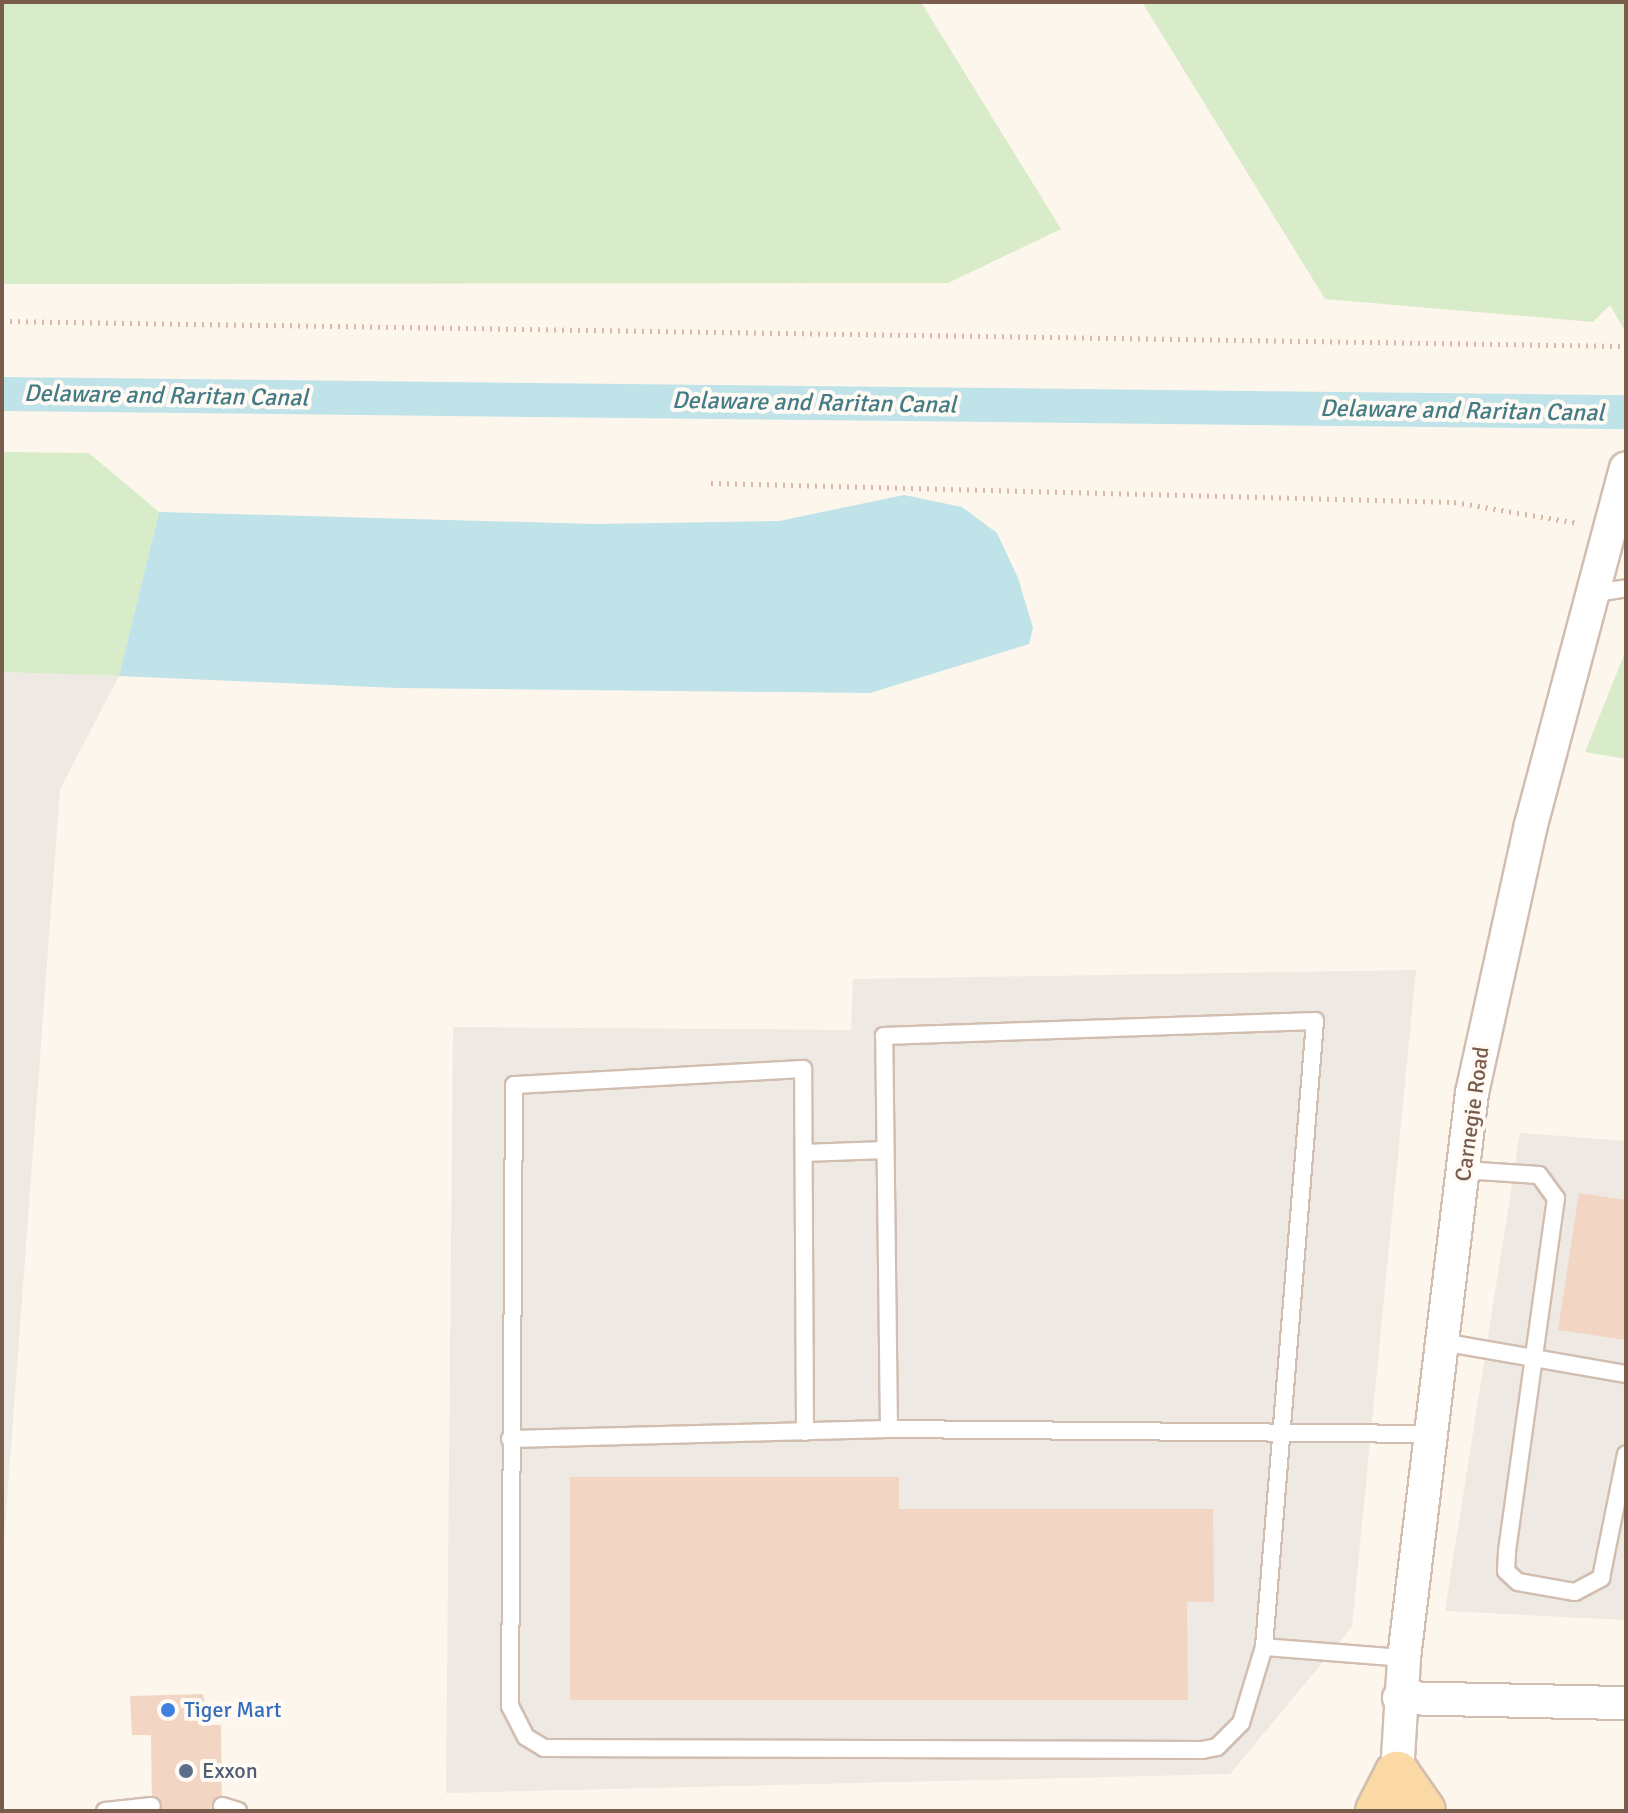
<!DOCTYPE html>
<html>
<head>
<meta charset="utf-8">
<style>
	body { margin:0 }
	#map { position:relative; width:1628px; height:1813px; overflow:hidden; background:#fdf6ec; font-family:Signika,sans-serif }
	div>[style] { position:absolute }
	.industrial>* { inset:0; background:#efe9e4 }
	.green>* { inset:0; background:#d8ecc9 }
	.water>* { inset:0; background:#bfe3e8 }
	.canal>* { height:34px; margin:-17px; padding:0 17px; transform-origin:17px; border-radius:17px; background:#bfe3e8 }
	.building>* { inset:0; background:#f3d5c3 }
	.path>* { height:5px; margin-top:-2.5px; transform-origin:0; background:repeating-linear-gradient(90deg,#d9b8a5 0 2px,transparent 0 8px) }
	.roads { filter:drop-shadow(2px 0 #d1beb0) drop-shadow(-2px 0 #d1beb0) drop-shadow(0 2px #d1beb0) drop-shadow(0 -2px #d1beb0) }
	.lane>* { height:16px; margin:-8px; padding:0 8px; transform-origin:8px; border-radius:8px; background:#fff }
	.street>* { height:32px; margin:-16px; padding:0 16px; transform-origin:16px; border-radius:16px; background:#fff }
	.primary>* { height:44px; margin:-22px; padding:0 22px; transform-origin:22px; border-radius:22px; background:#fbd9a5 }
	.dots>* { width:22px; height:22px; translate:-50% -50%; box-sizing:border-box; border:4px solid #fffaf3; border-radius:50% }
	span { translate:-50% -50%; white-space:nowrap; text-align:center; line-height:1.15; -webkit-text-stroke:8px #fffaf3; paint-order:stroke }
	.street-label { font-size:22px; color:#7a5c4d }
	.shop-label { font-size:22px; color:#366cbe }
	.left { translate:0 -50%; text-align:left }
	.service-label { font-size:22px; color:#4e5e75 }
	.water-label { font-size:24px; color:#437c86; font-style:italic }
	.frame { position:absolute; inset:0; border:4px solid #7a5c4d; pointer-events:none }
</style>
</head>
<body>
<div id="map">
	<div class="industrial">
		<i style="clip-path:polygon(2px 672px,119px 676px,60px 789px,2px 1568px)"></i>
		<i style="clip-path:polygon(1416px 970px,1352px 1627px,1230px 1774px,446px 1793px,453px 1027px,851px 1030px,853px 979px)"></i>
		<i style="clip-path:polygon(1520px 1133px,1626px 1141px,1626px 1620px,1445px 1611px)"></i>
	</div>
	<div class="green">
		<i style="clip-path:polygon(2px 2px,921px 2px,1061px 229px,948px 283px,2px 284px)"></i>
		<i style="clip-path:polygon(1142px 2px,1626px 2px,1626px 333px,1610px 305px,1593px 322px,1325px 299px)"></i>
		<i style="clip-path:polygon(2px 452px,89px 453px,159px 512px,119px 676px,2px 672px)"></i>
		<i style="clip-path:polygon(1626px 650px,1626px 759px,1585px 752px)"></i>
	</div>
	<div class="water">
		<i style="clip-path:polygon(904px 495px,962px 507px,997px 533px,1018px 578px,1033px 628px,1029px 644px,870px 693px,398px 688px,119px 676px,159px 512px,595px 524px,779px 521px)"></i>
	</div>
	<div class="canal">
		<i style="left:2px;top:394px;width:1624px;rotate:0.64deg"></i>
	</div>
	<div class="building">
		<i style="clip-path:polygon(1579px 1193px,1626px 1200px,1626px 1340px,1558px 1330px)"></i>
		<i style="clip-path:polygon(570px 1477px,899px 1477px,899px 1509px,1213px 1509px,1214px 1602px,1187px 1602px,1188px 1700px,570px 1700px)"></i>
		<i style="clip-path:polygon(203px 1694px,208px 1725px,221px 1725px,222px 1811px,152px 1811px,151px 1735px,132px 1735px,130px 1696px)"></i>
	</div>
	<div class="path">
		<i style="left:2px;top:321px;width:1624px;rotate:0.88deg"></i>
		<i style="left:711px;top:483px;width:743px;rotate:1.46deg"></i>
		<i style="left:1454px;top:502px;width:126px;rotate:9.6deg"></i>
	</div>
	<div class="roads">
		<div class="lane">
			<i style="left:1596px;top:593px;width:30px;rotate:-9deg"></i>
			<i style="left:804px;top:1153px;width:81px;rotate:-2.1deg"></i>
			<i style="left:1463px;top:1170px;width:76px;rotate:3.8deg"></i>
			<i style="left:1539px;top:1175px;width:29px;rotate:54deg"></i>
			<i style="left:1556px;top:1198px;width:357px;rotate:97.9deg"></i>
			<i style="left:1507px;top:1552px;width:19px;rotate:93deg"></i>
			<i style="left:1506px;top:1571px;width:16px;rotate:43deg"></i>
			<i style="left:1518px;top:1582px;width:58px;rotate:10deg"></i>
			<i style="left:1575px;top:1592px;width:30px;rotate:-28deg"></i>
			<i style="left:1601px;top:1578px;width:126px;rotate:-78.6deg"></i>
			<i style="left:1442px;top:1342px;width:187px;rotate:9.9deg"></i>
			<i style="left:889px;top:1429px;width:542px;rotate:0.53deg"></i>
			<i style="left:805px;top:1432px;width:363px;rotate:-90.3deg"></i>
			<i style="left:803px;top:1069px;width:289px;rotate:176.8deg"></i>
			<i style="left:514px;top:1085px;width:621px;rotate:90.37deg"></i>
			<i style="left:510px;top:1706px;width:35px;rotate:63deg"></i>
			<i style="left:526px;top:1737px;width:21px;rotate:31deg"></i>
			<i style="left:544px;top:1748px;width:658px;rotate:0.17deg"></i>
			<i style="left:1202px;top:1750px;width:15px;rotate:-11deg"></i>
			<i style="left:1217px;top:1747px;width:34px;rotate:-45deg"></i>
			<i style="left:1241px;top:1723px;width:79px;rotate:-73.2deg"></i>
			<i style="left:1264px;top:1647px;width:140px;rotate:4.5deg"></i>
			<i style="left:510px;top:1439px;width:379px;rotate:-1.5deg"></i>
			<i style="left:889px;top:1429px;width:393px;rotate:-90.7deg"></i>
			<i style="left:884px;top:1036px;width:431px;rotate:-2deg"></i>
			<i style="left:1315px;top:1021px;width:628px;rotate:94.66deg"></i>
			<i style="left:222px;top:1806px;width:17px;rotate:17deg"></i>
			<i style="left:105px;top:1811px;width:47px;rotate:-6.1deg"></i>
		</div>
		<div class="street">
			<i style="left:1399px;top:1698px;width:227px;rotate:1.3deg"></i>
			<i style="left:1397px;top:1774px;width:116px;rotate:-86.5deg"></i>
			<i style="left:1404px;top:1658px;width:569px;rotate:-83.14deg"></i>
			<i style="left:1472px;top:1093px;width:274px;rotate:-77.6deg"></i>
			<i style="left:1531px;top:825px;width:369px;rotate:-75.1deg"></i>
		</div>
		<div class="primary">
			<i style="left:1378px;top:1811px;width:42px;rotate:-62.8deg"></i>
			<i style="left:1397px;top:1774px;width:45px;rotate:54.9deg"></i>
		</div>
	</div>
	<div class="dots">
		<i style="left:168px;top:1710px;background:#3f7fe0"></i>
		<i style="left:186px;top:1771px;background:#5c6f8a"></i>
	</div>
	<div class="street-label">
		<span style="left:1472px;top:1114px;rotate:-82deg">Carnegie Road</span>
	</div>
	<div class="shop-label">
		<span class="left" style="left:184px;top:1710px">Tiger Mart</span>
	</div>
	<div class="service-label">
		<span class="left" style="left:202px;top:1771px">Exxon</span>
	</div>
	<div class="water-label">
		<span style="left:166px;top:396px;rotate:1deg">Delaware and Raritan Canal</span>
		<span style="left:814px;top:403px;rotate:1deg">Delaware and Raritan Canal</span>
		<span style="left:1462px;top:411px;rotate:1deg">Delaware and Raritan Canal</span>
	</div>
	<div class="frame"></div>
</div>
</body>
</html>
